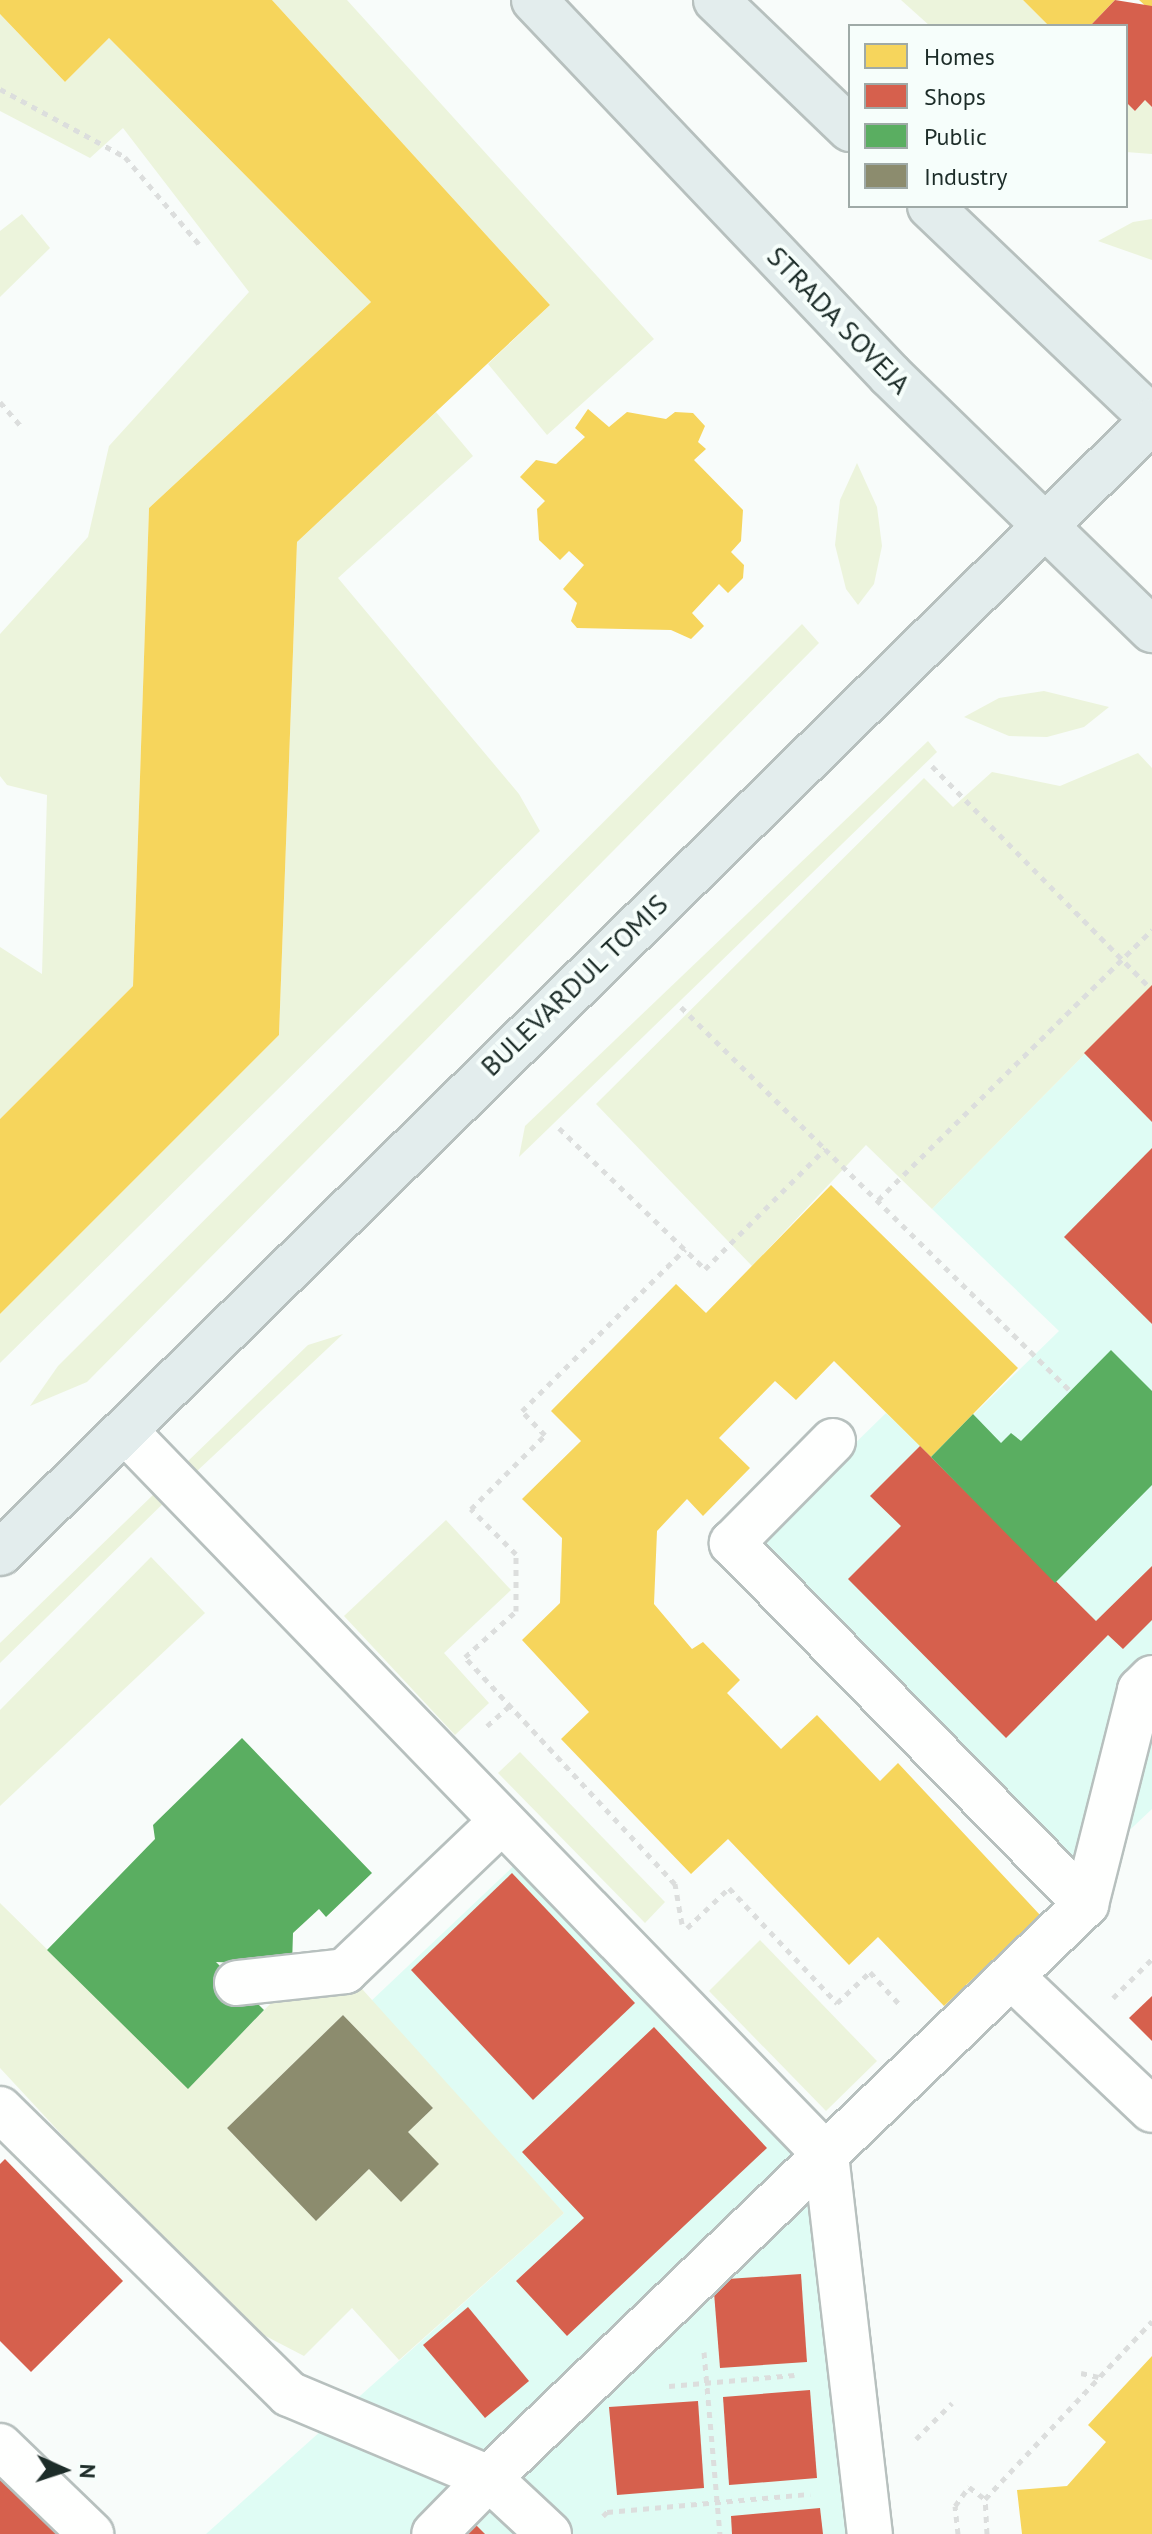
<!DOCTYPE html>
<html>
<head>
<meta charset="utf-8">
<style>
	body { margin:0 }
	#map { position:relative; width:1152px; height:2534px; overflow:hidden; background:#f8fcfa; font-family:"PT Sans",sans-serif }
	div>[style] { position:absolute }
	.built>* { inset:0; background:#dffcf4 }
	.green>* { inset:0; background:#ecf4dc }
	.homes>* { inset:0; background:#f6d55c }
	.shops>* { inset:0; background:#d6604d }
	.public>* { inset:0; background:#5aae61 }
	.industry>* { inset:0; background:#8c8c6e }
	.path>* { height:5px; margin-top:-2.5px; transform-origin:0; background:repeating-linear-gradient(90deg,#dcdedd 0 6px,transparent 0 12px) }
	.roads { filter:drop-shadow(2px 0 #b7c0be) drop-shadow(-2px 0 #b7c0be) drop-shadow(0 2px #b7c0be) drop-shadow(0 -2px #b7c0be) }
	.minor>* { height:44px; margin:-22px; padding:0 22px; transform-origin:22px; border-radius:22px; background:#fefffe }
	.major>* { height:44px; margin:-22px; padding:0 22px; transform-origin:22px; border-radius:22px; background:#e3eded }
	span { translate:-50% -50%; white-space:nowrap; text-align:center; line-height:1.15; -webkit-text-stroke:8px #f6fefb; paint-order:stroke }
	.street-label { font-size:28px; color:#1d2d29 }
	.legend { position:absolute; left:848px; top:24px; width:280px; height:184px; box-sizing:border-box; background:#f6fefb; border:2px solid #9faaa7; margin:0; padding:10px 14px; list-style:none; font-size:24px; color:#1d2d29 }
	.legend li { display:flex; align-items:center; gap:16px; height:40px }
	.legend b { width:40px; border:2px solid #9faaa7 }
	.north { position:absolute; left:24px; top:2430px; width:80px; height:80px; -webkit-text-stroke:6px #f6fefb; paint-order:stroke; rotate:93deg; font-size:22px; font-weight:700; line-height:32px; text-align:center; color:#1d2d29 }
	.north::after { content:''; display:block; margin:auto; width:28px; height:36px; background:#1d2d29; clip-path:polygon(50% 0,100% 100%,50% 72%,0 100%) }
</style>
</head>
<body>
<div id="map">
	<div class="built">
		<i style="clip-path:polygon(1152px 986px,1152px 1809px,1081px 1876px,751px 1545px,886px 1413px,931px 1456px,1059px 1331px,932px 1209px)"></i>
		<i style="clip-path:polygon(521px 1859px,807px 2158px,851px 2534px,206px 2534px,564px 2213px,369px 2003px)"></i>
	</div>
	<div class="green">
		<i style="clip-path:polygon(272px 0,347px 0,654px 339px,547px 435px,488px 364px,550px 305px)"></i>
		<i style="clip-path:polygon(901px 0,1023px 0,1049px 26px,930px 26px)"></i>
		<i style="clip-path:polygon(0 14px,65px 82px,109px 38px,371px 302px,149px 508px,133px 986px,0 1119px,0 947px,42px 974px,47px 795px,7px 785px,0 776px,0 634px,88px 537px,109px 446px,249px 292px,123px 128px,90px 158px,0 111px)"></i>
		<i style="clip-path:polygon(1145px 100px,1152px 107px,1152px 154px,1126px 152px,1126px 102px,1135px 111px)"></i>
		<i style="clip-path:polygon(22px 214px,50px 248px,0 297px,0 231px)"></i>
		<i style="clip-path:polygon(1152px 219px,1152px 260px,1098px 241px,1133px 222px)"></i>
		<i style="clip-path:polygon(436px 412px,473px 456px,338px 578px,519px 794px,540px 831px,0 1363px,0 1314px,279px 1035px,297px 542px)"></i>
		<i style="clip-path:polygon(857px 463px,877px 507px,882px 546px,874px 584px,858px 605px,846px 589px,835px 545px,840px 500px)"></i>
		<i style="clip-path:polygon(802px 624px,819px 643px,87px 1382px,30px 1406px,58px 1366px)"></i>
		<i style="clip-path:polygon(1044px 691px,1109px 707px,1084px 727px,1047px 737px,1009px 736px,964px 717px,999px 698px)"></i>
		<i style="clip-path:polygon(928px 741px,937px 752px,519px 1157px,525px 1126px)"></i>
		<i style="clip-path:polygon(1138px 753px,1152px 768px,1152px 986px,932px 1209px,866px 1145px,752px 1266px,596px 1104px,924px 778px,953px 807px,992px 772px,1060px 786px)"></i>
		<i style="clip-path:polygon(343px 1334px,180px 1487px,0 1663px,0 1643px,308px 1345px)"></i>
		<i style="clip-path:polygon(446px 1520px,511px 1590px,444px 1653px,489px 1703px,455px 1735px,344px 1616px)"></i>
		<i style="clip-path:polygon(151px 1557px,205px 1613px,0 1806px,0 1710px)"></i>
		<i style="clip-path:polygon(520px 1752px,665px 1902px,645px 1923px,498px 1773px)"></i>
		<i style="clip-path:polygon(evenodd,0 1903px,188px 2088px,278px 1996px,354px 1980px,564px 2213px,399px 2360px,352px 2308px,304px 2356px,233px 2319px,0 2068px,0 1903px,343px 2015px,433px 2108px,408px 2132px,401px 2202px,369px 2169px,316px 2221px,227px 2128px,343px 2015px)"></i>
		<i style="clip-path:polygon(760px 1940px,877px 2061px,826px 2111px,709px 1991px)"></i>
	</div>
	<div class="homes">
		<i style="clip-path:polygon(0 0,272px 0,550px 305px,297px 542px,279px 1035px,0 1314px,0 1119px,133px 986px,149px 508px,371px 302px,109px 38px,65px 82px,0 14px)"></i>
		<i style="clip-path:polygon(1023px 0,1115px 0,1090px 26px,1049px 26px)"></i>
		<i style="clip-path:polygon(1139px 0,1152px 0,1152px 6px,1149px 9px)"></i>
		<i style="clip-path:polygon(588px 409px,609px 427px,627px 412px,666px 419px,675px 412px,693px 413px,705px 426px,698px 442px,706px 449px,694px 460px,743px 510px,741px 541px,731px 552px,744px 565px,743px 578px,728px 593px,719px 584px,692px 613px,704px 626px,691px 639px,671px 630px,577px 628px,571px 621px,577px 603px,563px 589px,584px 565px,569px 551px,560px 560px,539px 540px,537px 509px,545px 501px,520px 477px,536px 460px,556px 464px,585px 437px,575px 428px)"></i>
		<i style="clip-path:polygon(831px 1185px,1018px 1368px,931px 1457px,834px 1361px,796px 1400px,775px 1381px,719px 1438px,750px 1468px,703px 1516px,687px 1499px,657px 1531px,654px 1604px,692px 1649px,703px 1642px,740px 1680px,727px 1693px,781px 1749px,817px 1715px,880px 1781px,898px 1763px,1040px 1915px,944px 2006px,878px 1937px,849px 1965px,728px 1839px,691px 1874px,561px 1739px,589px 1712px,522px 1640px,560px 1603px,562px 1538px,522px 1499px,581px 1441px,551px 1411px,676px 1284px,706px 1313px)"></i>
		<i style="clip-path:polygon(1152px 2356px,1152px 2534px,1022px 2534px,1017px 2490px,1067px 2486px,1106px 2442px,1088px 2425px)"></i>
	</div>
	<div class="shops">
		<i style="clip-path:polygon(1115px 0,1152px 6px,1152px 107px,1145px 100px,1135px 111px,1126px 102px,1126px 26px,1090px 26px)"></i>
		<i style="clip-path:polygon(1152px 985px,1152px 1122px,1084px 1053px)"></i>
		<i style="clip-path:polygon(1152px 1148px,1152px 1324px,1064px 1237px)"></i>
		<i style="clip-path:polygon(920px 1446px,1096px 1621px,1152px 1566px,1152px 1620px,1123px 1649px,1108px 1635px,1006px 1738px,848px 1579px,901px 1526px,870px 1496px)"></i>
		<i style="clip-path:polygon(512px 1873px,635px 2003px,533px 2100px,411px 1970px)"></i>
		<i style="clip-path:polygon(1152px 1996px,1152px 2041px,1129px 2018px)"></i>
		<i style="clip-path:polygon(654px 2027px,767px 2148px,567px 2336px,516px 2281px,584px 2218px,522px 2152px)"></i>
		<i style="clip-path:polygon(5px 2159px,123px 2281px,31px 2372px,0 2341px,0 2164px)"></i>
		<i style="clip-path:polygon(801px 2274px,807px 2362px,720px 2368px,713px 2280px)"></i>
		<i style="clip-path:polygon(468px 2307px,529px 2381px,485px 2418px,423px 2345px)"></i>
		<i style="clip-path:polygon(810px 2390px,817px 2478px,729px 2485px,723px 2397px)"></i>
		<i style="clip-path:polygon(698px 2401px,704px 2488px,617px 2495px,609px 2407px)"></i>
		<i style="clip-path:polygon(0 2463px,75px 2534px,0 2534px)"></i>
		<i style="clip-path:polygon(820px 2508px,823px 2534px,732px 2534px,731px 2516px)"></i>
		<i style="clip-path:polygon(472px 2521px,485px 2534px,460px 2534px)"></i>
	</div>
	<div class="public">
		<i style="clip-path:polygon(1111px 1350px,1152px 1391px,1152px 1485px,1055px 1583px,931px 1457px,973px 1414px,1001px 1443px,1011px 1433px,1021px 1441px)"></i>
		<i style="clip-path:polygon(242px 1738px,372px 1873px,326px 1917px,319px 1909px,293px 1933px,292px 1965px,216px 1962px,264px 2010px,188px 2089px,47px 1950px,155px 1839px,153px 1825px)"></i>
	</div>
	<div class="industry">
		<i style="clip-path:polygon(343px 2015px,433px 2108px,408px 2132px,439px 2164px,401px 2202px,369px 2169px,316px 2221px,227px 2128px)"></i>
	</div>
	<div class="path">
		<i style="left:0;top:89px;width:142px;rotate:28.5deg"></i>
		<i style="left:125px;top:157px;width:114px;rotate:49.6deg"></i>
		<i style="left:0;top:402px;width:32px;rotate:49deg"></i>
		<i style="left:932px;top:766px;width:311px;rotate:45.5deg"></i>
		<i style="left:681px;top:1007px;width:202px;rotate:44.6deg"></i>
		<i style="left:559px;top:1128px;width:203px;rotate:44deg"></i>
		<i style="left:705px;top:1269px;width:170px;rotate:-45deg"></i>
		<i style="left:825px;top:1149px;width:344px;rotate:44.6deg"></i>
		<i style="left:878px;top:1200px;width:385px;rotate:-44.6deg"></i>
		<i style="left:487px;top:1726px;width:31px;rotate:-42deg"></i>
		<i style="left:682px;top:1924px;width:41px;rotate:-99.9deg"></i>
		<i style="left:675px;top:1884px;width:309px;rotate:-132.8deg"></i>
		<i style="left:465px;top:1657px;width:69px;rotate:-42deg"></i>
		<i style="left:516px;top:1611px;width:57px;rotate:-90deg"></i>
		<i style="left:516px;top:1554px;width:64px;rotate:-135deg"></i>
		<i style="left:471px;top:1509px;width:105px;rotate:-45deg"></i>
		<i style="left:545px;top:1435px;width:33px;rotate:-134deg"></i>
		<i style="left:522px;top:1411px;width:230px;rotate:-44.8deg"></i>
		<i style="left:687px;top:1928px;width:58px;rotate:-43.6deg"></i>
		<i style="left:729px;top:1888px;width:158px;rotate:46.8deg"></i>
		<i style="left:837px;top:2003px;width:45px;rotate:-43.2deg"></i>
		<i style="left:870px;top:1972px;width:45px;rotate:47.7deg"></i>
		<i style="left:1113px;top:1998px;width:55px;rotate:-45deg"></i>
		<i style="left:704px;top:2352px;width:183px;rotate:85deg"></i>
		<i style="left:1081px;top:2373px;width:18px;rotate:13deg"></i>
		<i style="left:669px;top:2386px;width:126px;rotate:-5deg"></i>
		<i style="left:916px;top:2439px;width:51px;rotate:-45deg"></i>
		<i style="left:603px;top:2516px;width:6px;rotate:-45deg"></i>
		<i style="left:607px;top:2512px;width:204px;rotate:-5.1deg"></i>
		<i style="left:958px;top:2534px;width:28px;rotate:-96deg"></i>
		<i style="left:955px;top:2506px;width:24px;rotate:-54deg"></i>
		<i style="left:969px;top:2487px;width:20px;rotate:37deg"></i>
		<i style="left:987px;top:2534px;width:35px;rotate:-93deg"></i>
		<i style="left:985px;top:2499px;width:244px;rotate:-46.8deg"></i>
	</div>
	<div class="roads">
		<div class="minor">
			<i style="left:126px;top:1432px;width:1006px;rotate:45.93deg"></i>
			<i style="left:826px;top:2155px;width:382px;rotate:83.4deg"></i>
			<i style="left:833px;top:1441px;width:144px;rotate:134.7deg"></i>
			<i style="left:732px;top:1543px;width:506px;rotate:45.56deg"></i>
			<i style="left:1012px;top:1977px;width:193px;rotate:43.5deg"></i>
			<i style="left:237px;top:1983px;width:109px;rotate:-6.3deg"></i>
			<i style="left:345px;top:1971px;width:217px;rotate:-43.7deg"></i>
			<i style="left:0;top:2109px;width:406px;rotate:44.6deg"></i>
			<i style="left:289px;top:2394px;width:217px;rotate:22.8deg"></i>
			<i style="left:489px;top:2478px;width:78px;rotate:134.5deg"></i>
			<i style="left:0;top:2446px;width:127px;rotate:44deg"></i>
			<i style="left:549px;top:2534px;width:82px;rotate:-137deg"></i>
			<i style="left:489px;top:2478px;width:828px;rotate:-43.87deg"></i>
			<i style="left:1086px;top:1904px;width:221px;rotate:-75.8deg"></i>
			<i style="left:1140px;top:1690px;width:17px;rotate:-45deg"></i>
		</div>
		<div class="major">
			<i style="left:534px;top:0;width:517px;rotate:46.49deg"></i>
			<i style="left:890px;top:375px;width:366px;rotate:44.2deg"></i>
			<i style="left:716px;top:0;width:186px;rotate:43.9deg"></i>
			<i style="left:930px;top:206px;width:307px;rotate:43.7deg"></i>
			<i style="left:0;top:1553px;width:1615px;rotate:-44.5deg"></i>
		</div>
	</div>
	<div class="street-label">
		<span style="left:839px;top:320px;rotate:46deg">STRADA SOVEJA</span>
		<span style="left:574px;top:985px;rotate:-44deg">BULEVARDUL TOMIS</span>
	</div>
	<ul class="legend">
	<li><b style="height:22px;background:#f6d55c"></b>Homes</li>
	<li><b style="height:22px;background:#d6604d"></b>Shops</li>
	<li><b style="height:22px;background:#5aae61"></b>Public</li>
	<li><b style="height:22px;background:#8c8c6e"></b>Industry</li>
	</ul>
	<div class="north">N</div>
</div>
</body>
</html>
